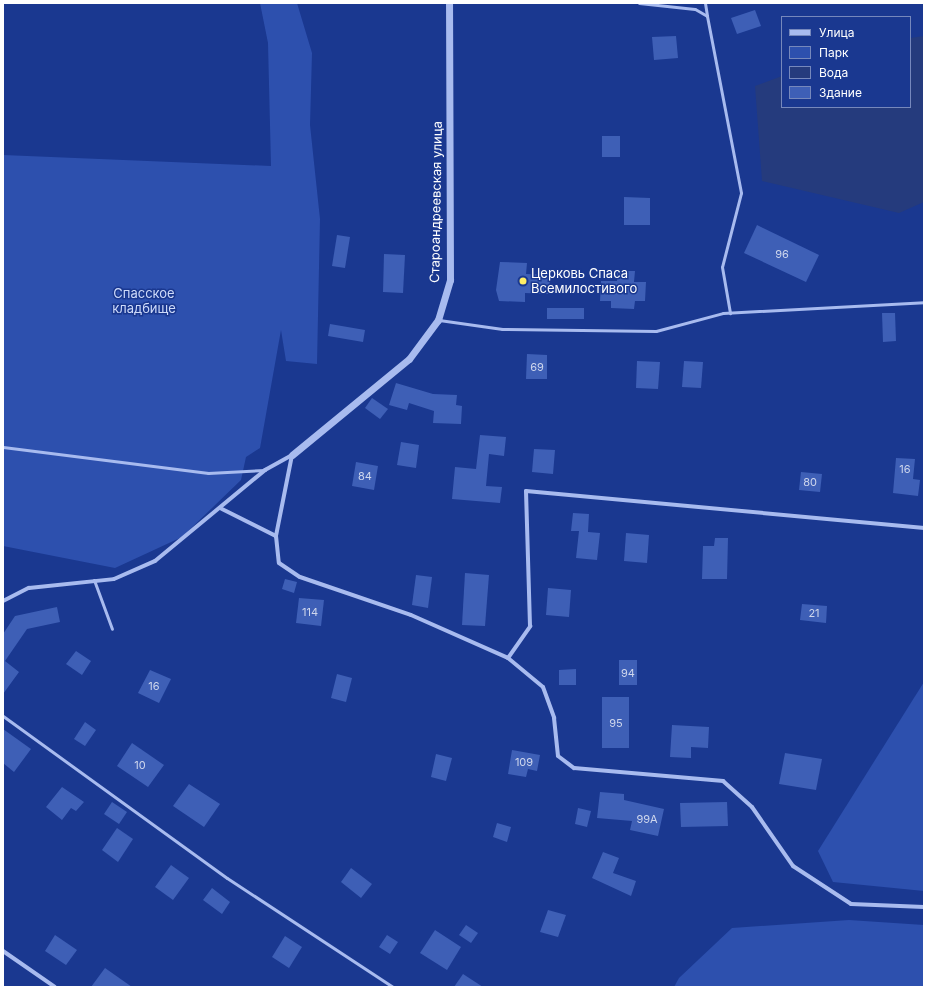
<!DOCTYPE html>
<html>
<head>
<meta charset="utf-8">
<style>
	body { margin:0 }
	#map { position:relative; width:927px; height:990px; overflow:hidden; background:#1a3890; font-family:Inter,sans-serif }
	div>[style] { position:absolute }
	.green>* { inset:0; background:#2d50ae }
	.water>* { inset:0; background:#253b7d }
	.building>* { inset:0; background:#3e5fb6 }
	.service>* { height:3px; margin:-1.5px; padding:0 1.5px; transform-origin:1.5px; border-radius:1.5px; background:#a8bbef }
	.minor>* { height:4px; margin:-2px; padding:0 2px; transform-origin:2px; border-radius:2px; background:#a8bbef }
	.tertiary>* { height:7px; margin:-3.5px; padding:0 3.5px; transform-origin:3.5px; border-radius:3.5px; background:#a8bbef }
	.dots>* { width:11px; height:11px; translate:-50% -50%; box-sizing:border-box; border:2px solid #1a3890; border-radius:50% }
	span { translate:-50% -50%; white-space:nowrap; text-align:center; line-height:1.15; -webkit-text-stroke:3px #1a3890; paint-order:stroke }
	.number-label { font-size:11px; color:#cfd7ed }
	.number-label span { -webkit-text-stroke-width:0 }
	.street-label { font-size:13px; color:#fff }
	.poi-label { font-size:13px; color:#fff }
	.left { translate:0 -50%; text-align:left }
	.park-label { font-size:13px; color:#cedafa }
	.frame { position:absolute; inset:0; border:4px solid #fff; pointer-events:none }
	.legend { position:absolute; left:781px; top:16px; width:130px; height:92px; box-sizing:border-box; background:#1a3890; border:1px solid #7688bc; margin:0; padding:5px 7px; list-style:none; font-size:12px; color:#fff }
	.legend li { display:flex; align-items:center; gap:8px; height:20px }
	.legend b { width:20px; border:1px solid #7688bc }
</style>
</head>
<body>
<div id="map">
	<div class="green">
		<i style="clip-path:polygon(260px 3px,297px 3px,312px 53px,310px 125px,320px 219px,317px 364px,286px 361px,281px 330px,260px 448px,246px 457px,241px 480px,182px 537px,115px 568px,3px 546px,3px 155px,271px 166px,268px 43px)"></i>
		<i style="clip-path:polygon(924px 682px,924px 891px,833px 882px,818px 851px)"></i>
		<i style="clip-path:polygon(849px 920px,924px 925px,924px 987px,674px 987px,679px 978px,732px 928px)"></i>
	</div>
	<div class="water">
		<i style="clip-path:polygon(924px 36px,924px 202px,899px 213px,762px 181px,755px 86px,782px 76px,782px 107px,910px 107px,910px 38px)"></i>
	</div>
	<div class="building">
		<i style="clip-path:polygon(755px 10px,761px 26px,737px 34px,731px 18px)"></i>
		<i style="clip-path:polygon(676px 36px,678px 58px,654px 60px,652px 37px)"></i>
		<i style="clip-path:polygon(602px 136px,620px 136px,620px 157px,602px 157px)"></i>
		<i style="clip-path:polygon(624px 197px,650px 198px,650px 225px,624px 225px)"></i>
		<i style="clip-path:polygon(757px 225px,819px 255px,806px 282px,744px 253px)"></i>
		<i style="clip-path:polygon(337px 235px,350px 237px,345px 268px,332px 266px)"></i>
		<i style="clip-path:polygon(384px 254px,405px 255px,403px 293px,383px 292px)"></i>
		<i style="clip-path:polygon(500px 262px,527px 263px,526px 274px,550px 275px,549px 294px,525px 293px,525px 302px,499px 301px,496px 290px)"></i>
		<i style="clip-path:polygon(617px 271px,635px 271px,634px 282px,646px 282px,645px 301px,635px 301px,634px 309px,611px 308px,611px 301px,600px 301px,601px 281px,617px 281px)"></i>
		<i style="clip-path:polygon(547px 308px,584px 308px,584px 319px,547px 319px)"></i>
		<i style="clip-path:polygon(882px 313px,895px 313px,896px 341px,883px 342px)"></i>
		<i style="clip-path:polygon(330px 324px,365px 330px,363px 342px,328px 336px)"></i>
		<i style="clip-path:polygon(527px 354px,547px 355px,547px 379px,526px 379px)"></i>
		<i style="clip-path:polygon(637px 361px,660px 362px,658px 389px,636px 388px)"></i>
		<i style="clip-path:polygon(684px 361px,703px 362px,701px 388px,682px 387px)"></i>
		<i style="clip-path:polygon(396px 383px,433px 394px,457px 395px,456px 405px,462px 406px,461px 424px,433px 423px,434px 411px,409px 403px,407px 410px,389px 405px)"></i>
		<i style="clip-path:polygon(372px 398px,388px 409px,380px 419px,365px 408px)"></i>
		<i style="clip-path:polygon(480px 435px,506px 437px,504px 456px,489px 454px,486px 486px,502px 487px,500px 503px,452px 499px,455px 467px,476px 469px)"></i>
		<i style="clip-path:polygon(401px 442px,419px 445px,416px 468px,397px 465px)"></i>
		<i style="clip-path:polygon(534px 449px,555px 450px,553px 474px,532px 472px)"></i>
		<i style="clip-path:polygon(896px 458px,915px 459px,913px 479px,920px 480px,918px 496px,893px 493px)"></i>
		<i style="clip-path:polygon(356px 462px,378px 466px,374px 490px,352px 486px)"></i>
		<i style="clip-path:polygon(801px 472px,822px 474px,820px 492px,799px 490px)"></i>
		<i style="clip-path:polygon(573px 513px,589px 514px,588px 532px,600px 533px,597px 560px,576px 558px,579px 531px,571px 531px)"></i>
		<i style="clip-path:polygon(626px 533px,649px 535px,647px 563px,624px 561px)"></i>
		<i style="clip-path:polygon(715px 538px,728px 538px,727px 579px,702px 579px,703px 546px,714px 546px)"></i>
		<i style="clip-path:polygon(465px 573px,489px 575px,485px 626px,462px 625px)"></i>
		<i style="clip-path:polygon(416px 575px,432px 577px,428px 608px,412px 605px)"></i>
		<i style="clip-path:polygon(285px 579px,297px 582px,294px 593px,282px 589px)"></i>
		<i style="clip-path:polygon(548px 588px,571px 590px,569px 617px,546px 615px)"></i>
		<i style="clip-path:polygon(299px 598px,324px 600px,321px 626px,296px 623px)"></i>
		<i style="clip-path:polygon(802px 604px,827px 606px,826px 623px,800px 620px)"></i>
		<i style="clip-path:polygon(57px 607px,60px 622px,27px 629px,5px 661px,19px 672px,3px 694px,3px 634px,15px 616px)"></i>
		<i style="clip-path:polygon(76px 651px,91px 661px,82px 675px,66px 664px)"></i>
		<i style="clip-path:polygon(619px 660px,637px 660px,637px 685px,619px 685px)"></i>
		<i style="clip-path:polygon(576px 669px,576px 685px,559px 685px,559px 670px)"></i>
		<i style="clip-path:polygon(150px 670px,171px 679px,159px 703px,138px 693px)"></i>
		<i style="clip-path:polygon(337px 674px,352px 678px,346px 702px,331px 698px)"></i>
		<i style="clip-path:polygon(602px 697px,629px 697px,629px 748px,602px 748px)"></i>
		<i style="clip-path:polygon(85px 722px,96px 730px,85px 746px,74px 739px)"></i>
		<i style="clip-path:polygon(672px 725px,709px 727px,708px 748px,691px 747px,691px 758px,670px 757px)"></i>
		<i style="clip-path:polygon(3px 729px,31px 749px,14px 772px,3px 763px)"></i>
		<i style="clip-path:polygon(132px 743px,164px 765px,148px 787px,117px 766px)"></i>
		<i style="clip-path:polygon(512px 750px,540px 755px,537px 771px,528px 769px,526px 777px,508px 774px)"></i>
		<i style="clip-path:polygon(785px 753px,822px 759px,816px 790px,779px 784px)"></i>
		<i style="clip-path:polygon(436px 754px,452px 758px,446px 781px,431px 777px)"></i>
		<i style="clip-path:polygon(189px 784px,220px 804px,204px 827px,173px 806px)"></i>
		<i style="clip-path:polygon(62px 787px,84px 802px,76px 811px,71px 808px,62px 820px,46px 807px)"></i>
		<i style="clip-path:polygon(600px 792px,624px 794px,624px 800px,664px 809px,658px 836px,630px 830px,632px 821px,597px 818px)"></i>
		<i style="clip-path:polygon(112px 802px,127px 812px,119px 824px,104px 814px)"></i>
		<i style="clip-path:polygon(727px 802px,728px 826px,681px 827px,680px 803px)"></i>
		<i style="clip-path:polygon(578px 808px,591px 811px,587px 827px,575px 824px)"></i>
		<i style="clip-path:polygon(497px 823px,511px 827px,507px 842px,493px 837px)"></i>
		<i style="clip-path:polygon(117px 828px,133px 839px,118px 862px,102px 850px)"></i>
		<i style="clip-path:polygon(603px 852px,619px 858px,613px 873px,636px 881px,631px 896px,592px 878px)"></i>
		<i style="clip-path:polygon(171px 865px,189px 878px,173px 900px,155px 887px)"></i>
		<i style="clip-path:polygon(351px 868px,372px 884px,361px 898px,341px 882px)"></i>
		<i style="clip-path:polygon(212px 888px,230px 902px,222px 914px,203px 900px)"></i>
		<i style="clip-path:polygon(548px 910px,566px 915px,558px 937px,540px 932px)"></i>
		<i style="clip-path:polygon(466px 925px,478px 933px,471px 943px,459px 935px)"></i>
		<i style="clip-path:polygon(435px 930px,461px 947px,447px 970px,420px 953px)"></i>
		<i style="clip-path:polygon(55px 935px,77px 950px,66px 965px,45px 951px)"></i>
		<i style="clip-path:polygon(387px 935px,398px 942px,390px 954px,379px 947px)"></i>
		<i style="clip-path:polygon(285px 936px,302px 947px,289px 968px,272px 957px)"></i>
		<i style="clip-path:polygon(105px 968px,132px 987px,91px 987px)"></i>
		<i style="clip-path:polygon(463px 974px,483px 987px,454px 987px)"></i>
	</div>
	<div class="service">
		<i style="left:639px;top:3px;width:56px;rotate:6.1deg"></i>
		<i style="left:695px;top:9px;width:14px;rotate:30deg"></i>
		<i style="left:707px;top:16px;width:180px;rotate:79.1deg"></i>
		<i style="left:741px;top:193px;width:76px;rotate:104.4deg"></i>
		<i style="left:722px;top:267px;width:47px;rotate:80.1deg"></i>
		<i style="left:705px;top:3px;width:13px;rotate:81deg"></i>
		<i style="left:439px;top:320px;width:64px;rotate:8.1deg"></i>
		<i style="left:502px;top:329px;width:154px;rotate:0.7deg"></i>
		<i style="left:656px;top:331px;width:69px;rotate:-15deg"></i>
		<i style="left:723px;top:313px;width:201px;rotate:-3.1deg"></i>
		<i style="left:3px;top:447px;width:207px;rotate:7.2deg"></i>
		<i style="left:208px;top:473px;width:57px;rotate:-3deg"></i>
		<i style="left:94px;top:580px;width:52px;rotate:69.8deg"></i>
		<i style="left:3px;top:716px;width:276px;rotate:35.9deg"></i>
		<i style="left:227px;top:878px;width:199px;rotate:33.3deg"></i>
	</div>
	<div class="minor">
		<i style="left:292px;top:455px;width:83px;rotate:101.2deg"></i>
		<i style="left:276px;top:536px;width:27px;rotate:84deg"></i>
		<i style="left:279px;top:563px;width:25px;rotate:34deg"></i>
		<i style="left:300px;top:577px;width:117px;rotate:18.9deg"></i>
		<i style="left:411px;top:615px;width:106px;rotate:23.9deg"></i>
		<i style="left:508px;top:658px;width:45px;rotate:39.6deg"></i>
		<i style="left:543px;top:687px;width:33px;rotate:70deg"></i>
		<i style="left:554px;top:718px;width:38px;rotate:84deg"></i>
		<i style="left:558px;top:756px;width:20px;rotate:37deg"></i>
		<i style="left:574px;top:768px;width:150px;rotate:5deg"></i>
		<i style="left:723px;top:781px;width:39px;rotate:42deg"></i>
		<i style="left:752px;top:807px;width:72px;rotate:55.2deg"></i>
		<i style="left:793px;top:866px;width:69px;rotate:33.2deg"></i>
		<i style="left:851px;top:904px;width:73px;rotate:2.4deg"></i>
		<i style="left:222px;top:509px;width:60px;rotate:26.6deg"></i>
		<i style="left:3px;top:601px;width:29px;rotate:-27deg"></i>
		<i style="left:29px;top:588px;width:85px;rotate:-6deg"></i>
		<i style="left:114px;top:579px;width:45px;rotate:-23.7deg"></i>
		<i style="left:155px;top:561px;width:143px;rotate:-39.6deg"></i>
		<i style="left:265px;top:470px;width:31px;rotate:-29deg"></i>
		<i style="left:508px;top:658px;width:39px;rotate:-55deg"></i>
		<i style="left:530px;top:626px;width:135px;rotate:-91.7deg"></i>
		<i style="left:526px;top:491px;width:400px;rotate:5.3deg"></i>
		<i style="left:3px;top:951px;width:63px;rotate:34.7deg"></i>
	</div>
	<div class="tertiary">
		<i style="left:292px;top:455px;width:151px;rotate:-39.4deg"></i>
		<i style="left:409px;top:359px;width:49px;rotate:-53.4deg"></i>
		<i style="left:438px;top:320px;width:42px;rotate:-73.3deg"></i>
		<i style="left:450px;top:280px;width:277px;rotate:-90.2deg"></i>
	</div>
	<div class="dots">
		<i style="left:523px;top:281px;background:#fe6"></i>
	</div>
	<div class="number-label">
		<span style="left:782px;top:254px">96</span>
		<span style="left:537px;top:367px">69</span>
		<span style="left:905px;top:469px">16</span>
		<span style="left:365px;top:476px">84</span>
		<span style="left:810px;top:482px">80</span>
		<span style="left:310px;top:612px">114</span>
		<span style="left:814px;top:613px">21</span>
		<span style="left:628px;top:673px">94</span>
		<span style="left:154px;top:686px">16</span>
		<span style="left:616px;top:723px">95</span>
		<span style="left:524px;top:762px">109</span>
		<span style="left:140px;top:765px">10</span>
		<span style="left:647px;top:819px">99А</span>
	</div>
	<div class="street-label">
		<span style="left:436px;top:202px;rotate:-89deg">Староандреевская улица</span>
	</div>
	<div class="poi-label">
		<span class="left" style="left:531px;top:281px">Церковь Спаса<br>Всемилостивого</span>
	</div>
	<div class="park-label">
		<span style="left:144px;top:301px">Спасское<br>кладбище</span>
	</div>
	<div class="frame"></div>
	<ul class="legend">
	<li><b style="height:5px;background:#a8bbef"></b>Улица</li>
	<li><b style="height:11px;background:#2d50ae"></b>Парк</li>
	<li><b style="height:11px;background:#253b7d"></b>Вода</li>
	<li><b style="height:11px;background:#3e5fb6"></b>Здание</li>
	</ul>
</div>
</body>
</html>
